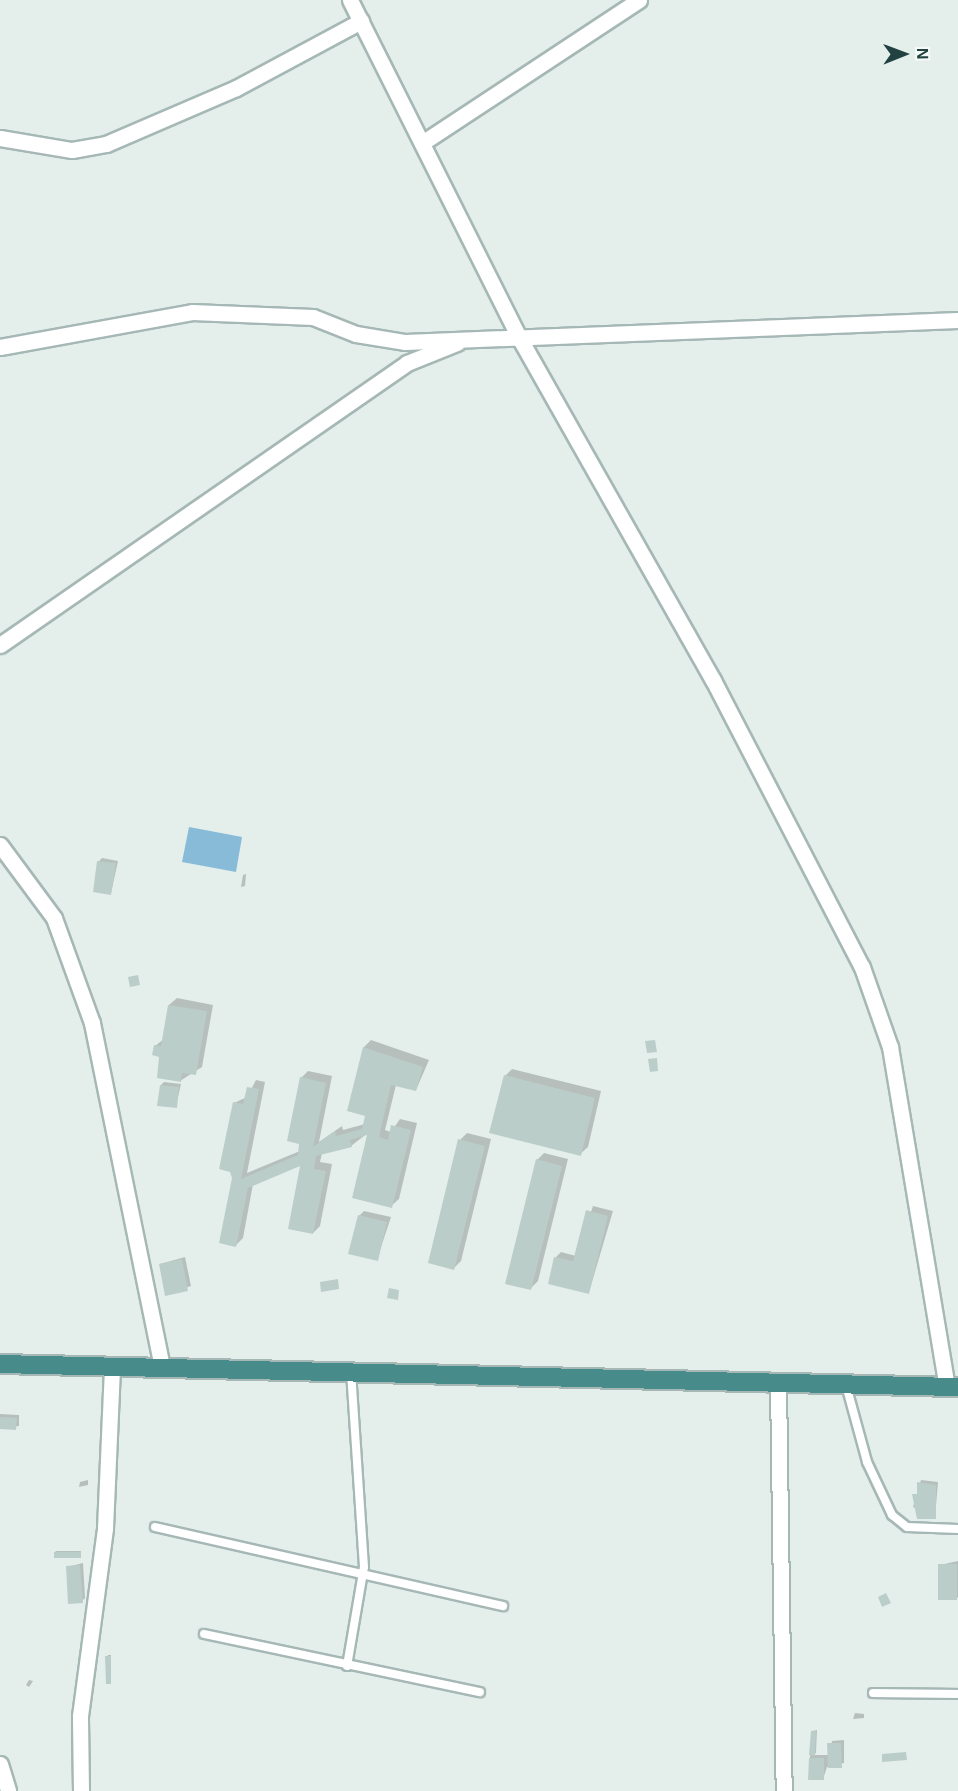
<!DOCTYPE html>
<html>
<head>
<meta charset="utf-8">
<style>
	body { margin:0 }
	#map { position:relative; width:958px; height:1791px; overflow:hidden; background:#e4efec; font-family:Arial,sans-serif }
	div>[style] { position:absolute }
	.water>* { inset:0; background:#87bbd8 }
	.shadow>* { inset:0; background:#0003 }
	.building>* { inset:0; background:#bbcdc9 }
	.roads { filter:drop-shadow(2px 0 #a6b8b5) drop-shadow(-2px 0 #a6b8b5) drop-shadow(0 2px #a6b8b5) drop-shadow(0 -2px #a6b8b5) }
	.service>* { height:8px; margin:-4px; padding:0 4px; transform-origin:4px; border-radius:4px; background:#fff }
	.minor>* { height:15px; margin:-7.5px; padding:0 7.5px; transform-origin:7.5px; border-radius:7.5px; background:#fff }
	.trunk>* { height:18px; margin:-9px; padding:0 9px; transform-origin:9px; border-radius:9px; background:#478c8b }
	span { translate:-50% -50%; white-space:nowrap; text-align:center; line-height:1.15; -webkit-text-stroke:4.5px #f5faf9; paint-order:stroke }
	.north { position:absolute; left:874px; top:24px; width:60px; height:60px; -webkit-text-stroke:4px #f5faf9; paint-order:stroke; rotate:89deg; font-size:16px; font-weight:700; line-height:24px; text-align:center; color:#214240 }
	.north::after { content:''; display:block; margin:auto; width:21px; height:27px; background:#214240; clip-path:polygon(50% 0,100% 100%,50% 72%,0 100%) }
</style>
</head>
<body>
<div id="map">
	<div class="water">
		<i style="clip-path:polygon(189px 827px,242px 837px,236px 872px,182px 862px)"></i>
	</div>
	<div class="shadow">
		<i style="clip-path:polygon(102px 858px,118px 861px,111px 893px,99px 861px)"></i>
		<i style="clip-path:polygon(246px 874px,245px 886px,241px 887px,243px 875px)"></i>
		<i style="clip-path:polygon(177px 998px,213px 1005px,202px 1067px,180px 1081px,155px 1046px,164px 1039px,169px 1005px)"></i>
		<i style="clip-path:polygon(371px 1040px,429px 1060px,416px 1090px,396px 1085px,385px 1130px,391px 1132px,400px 1119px,417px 1123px,399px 1199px,391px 1206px,369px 1132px,351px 1146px,322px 1153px,320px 1162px,332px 1164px,320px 1226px,313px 1233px,302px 1163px,253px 1184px,243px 1238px,236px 1245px,234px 1103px,247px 1097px,256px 1080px,265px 1082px,247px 1173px,300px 1151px,301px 1078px,308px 1071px,332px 1076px,319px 1142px,342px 1126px,343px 1130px,365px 1124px,367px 1115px,349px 1110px,364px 1047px)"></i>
		<i style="clip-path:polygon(512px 1069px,601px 1091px,588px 1147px,580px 1154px,505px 1076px)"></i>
		<i style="clip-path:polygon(164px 1082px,181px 1084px,176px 1106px,161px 1085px)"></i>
		<i style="clip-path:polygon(467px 1133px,491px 1139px,461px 1261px,454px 1268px,460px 1140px)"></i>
		<i style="clip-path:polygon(544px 1153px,568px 1159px,538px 1281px,531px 1288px,537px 1160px)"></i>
		<i style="clip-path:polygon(593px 1206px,613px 1211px,589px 1292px,556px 1257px,561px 1252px,576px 1256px)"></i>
		<i style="clip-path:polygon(364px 1211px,391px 1217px,377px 1259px,359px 1216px)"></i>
		<i style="clip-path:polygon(185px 1257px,191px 1286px,166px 1294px,160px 1264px)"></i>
		<i style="clip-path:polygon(0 1414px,19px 1415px,19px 1426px,0 1428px)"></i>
		<i style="clip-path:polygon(88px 1480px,88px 1485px,79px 1487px,80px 1482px)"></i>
		<i style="clip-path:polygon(921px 1480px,938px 1482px,935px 1518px,913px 1507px)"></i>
		<i style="clip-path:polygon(81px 1551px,80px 1557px,55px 1552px,56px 1551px)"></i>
		<i style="clip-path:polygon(958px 1561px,958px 1597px,956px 1599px,940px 1565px)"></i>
		<i style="clip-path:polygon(83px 1563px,85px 1598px,82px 1601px,67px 1567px)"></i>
		<i style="clip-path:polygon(108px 1655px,111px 1655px,111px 1682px,107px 1657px)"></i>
		<i style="clip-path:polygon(29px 1680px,33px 1681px,29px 1687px,26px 1685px)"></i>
		<i style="clip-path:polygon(855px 1713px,864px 1714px,864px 1718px,853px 1719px)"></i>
		<i style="clip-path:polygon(817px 1730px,816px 1753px,813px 1755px,829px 1755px,832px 1741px,844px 1740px,844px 1763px,827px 1767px,823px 1779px,810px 1758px,812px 1731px)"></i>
	</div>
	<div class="building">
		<i style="clip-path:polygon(97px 861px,116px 863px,111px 895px,93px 892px)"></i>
		<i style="clip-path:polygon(138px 975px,140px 985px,130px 987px,128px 977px)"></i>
		<i style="clip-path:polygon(168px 1005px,207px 1011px,196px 1075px,182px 1073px,181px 1082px,157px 1078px,159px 1057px,152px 1055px,154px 1045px,161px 1046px)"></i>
		<i style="clip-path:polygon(655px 1040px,657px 1052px,647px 1053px,645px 1041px)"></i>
		<i style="clip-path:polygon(363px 1047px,423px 1067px,416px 1091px,391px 1085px,379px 1137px,388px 1140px,391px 1125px,411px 1130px,392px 1208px,352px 1198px,367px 1135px,350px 1140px,352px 1147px,316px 1156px,314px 1169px,326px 1171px,313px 1234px,288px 1229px,300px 1166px,248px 1188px,236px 1247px,219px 1243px,232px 1178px,230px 1172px,219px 1169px,233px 1102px,243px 1104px,247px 1087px,259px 1089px,241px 1179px,298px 1155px,299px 1144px,287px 1141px,300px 1077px,326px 1083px,313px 1147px,335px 1131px,336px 1136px,362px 1129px,365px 1116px,347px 1111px)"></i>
		<i style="clip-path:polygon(657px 1058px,658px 1071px,650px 1072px,648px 1059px)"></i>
		<i style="clip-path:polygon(504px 1075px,595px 1098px,581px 1156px,489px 1133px)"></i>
		<i style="clip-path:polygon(160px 1085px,179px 1087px,177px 1108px,157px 1106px)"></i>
		<i style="clip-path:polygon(458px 1139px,485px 1146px,454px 1270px,428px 1263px)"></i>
		<i style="clip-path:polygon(536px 1159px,562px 1166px,531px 1290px,505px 1284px)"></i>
		<i style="clip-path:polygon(586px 1210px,608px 1216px,589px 1294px,548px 1284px,554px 1257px,573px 1261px)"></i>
		<i style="clip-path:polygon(358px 1215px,387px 1222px,378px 1261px,348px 1254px)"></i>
		<i style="clip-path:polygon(182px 1259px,188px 1291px,165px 1296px,159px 1264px)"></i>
		<i style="clip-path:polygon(338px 1279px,339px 1289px,321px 1292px,320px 1282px)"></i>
		<i style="clip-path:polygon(389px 1288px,399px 1290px,398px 1300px,387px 1298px)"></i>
		<i style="clip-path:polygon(0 1417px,17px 1418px,16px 1430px,0 1429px)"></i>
		<i style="clip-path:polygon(917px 1482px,936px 1485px,936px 1519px,917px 1519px,912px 1494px,917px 1494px)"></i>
		<i style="clip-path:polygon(54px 1552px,81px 1552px,81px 1558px,54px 1558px)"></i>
		<i style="clip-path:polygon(938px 1564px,957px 1564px,957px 1600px,938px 1600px)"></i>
		<i style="clip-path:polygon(80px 1565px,83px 1603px,68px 1604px,66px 1566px)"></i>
		<i style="clip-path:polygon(886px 1593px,891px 1603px,882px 1607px,878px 1597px)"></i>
		<i style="clip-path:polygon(105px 1656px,111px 1656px,111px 1684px,106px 1684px)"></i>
		<i style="clip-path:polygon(811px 1731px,816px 1731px,815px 1756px,809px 1755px)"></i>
		<i style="clip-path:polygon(827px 1743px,841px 1743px,842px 1768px,828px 1768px)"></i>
		<i style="clip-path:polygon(906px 1752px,907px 1760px,882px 1762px,882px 1754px)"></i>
		<i style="clip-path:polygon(809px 1758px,824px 1758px,824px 1780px,808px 1780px)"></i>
	</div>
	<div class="roads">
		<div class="service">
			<i style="left:846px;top:1385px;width:80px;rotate:74.7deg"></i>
			<i style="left:867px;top:1462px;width:59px;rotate:64.7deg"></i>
			<i style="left:892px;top:1515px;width:19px;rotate:39deg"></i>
			<i style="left:907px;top:1527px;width:51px;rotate:2.2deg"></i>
			<i style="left:155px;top:1527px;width:357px;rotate:12.8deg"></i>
			<i style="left:204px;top:1634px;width:282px;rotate:11.9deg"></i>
			<i style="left:347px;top:1666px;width:100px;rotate:-80.3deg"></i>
			<i style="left:364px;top:1567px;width:194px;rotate:-93.8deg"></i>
			<i style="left:873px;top:1693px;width:85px;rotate:0.7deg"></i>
		</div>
		<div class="minor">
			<i style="left:350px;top:0;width:379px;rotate:63.4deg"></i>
			<i style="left:520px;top:339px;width:392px;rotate:60.5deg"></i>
			<i style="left:713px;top:680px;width:323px;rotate:62.6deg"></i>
			<i style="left:862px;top:967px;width:85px;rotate:70.7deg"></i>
			<i style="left:890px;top:1047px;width:344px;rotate:80.5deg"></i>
			<i style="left:0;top:138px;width:73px;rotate:9.5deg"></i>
			<i style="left:72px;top:150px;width:35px;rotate:-10deg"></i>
			<i style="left:106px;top:144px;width:142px;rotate:-23.3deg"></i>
			<i style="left:236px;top:88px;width:142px;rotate:-28.2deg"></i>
			<i style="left:422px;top:143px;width:260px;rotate:-33.4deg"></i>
			<i style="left:0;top:347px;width:195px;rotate:-10.3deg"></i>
			<i style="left:192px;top:312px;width:121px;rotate:2.4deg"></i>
			<i style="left:313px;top:317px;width:46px;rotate:21.6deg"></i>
			<i style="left:356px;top:334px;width:50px;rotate:9.3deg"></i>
			<i style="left:405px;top:342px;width:553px;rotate:-2.28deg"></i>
			<i style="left:0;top:645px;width:495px;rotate:-34.7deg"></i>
			<i style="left:407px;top:363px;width:54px;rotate:-21.8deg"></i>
			<i style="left:0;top:845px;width:91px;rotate:53.5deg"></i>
			<i style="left:54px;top:918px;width:112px;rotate:70.1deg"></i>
			<i style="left:92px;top:1023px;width:352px;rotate:78.5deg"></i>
			<i style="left:778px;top:1382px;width:409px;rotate:89.2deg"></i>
			<i style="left:0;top:1764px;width:28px;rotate:73deg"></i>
			<i style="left:81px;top:1791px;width:75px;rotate:-90.8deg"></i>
			<i style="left:80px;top:1716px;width:190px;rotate:-82.4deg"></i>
			<i style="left:105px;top:1528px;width:162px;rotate:-87.5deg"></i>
		</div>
		<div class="trunk">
			<i style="left:0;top:1364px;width:958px;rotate:1.38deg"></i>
		</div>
	</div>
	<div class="north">N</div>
</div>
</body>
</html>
